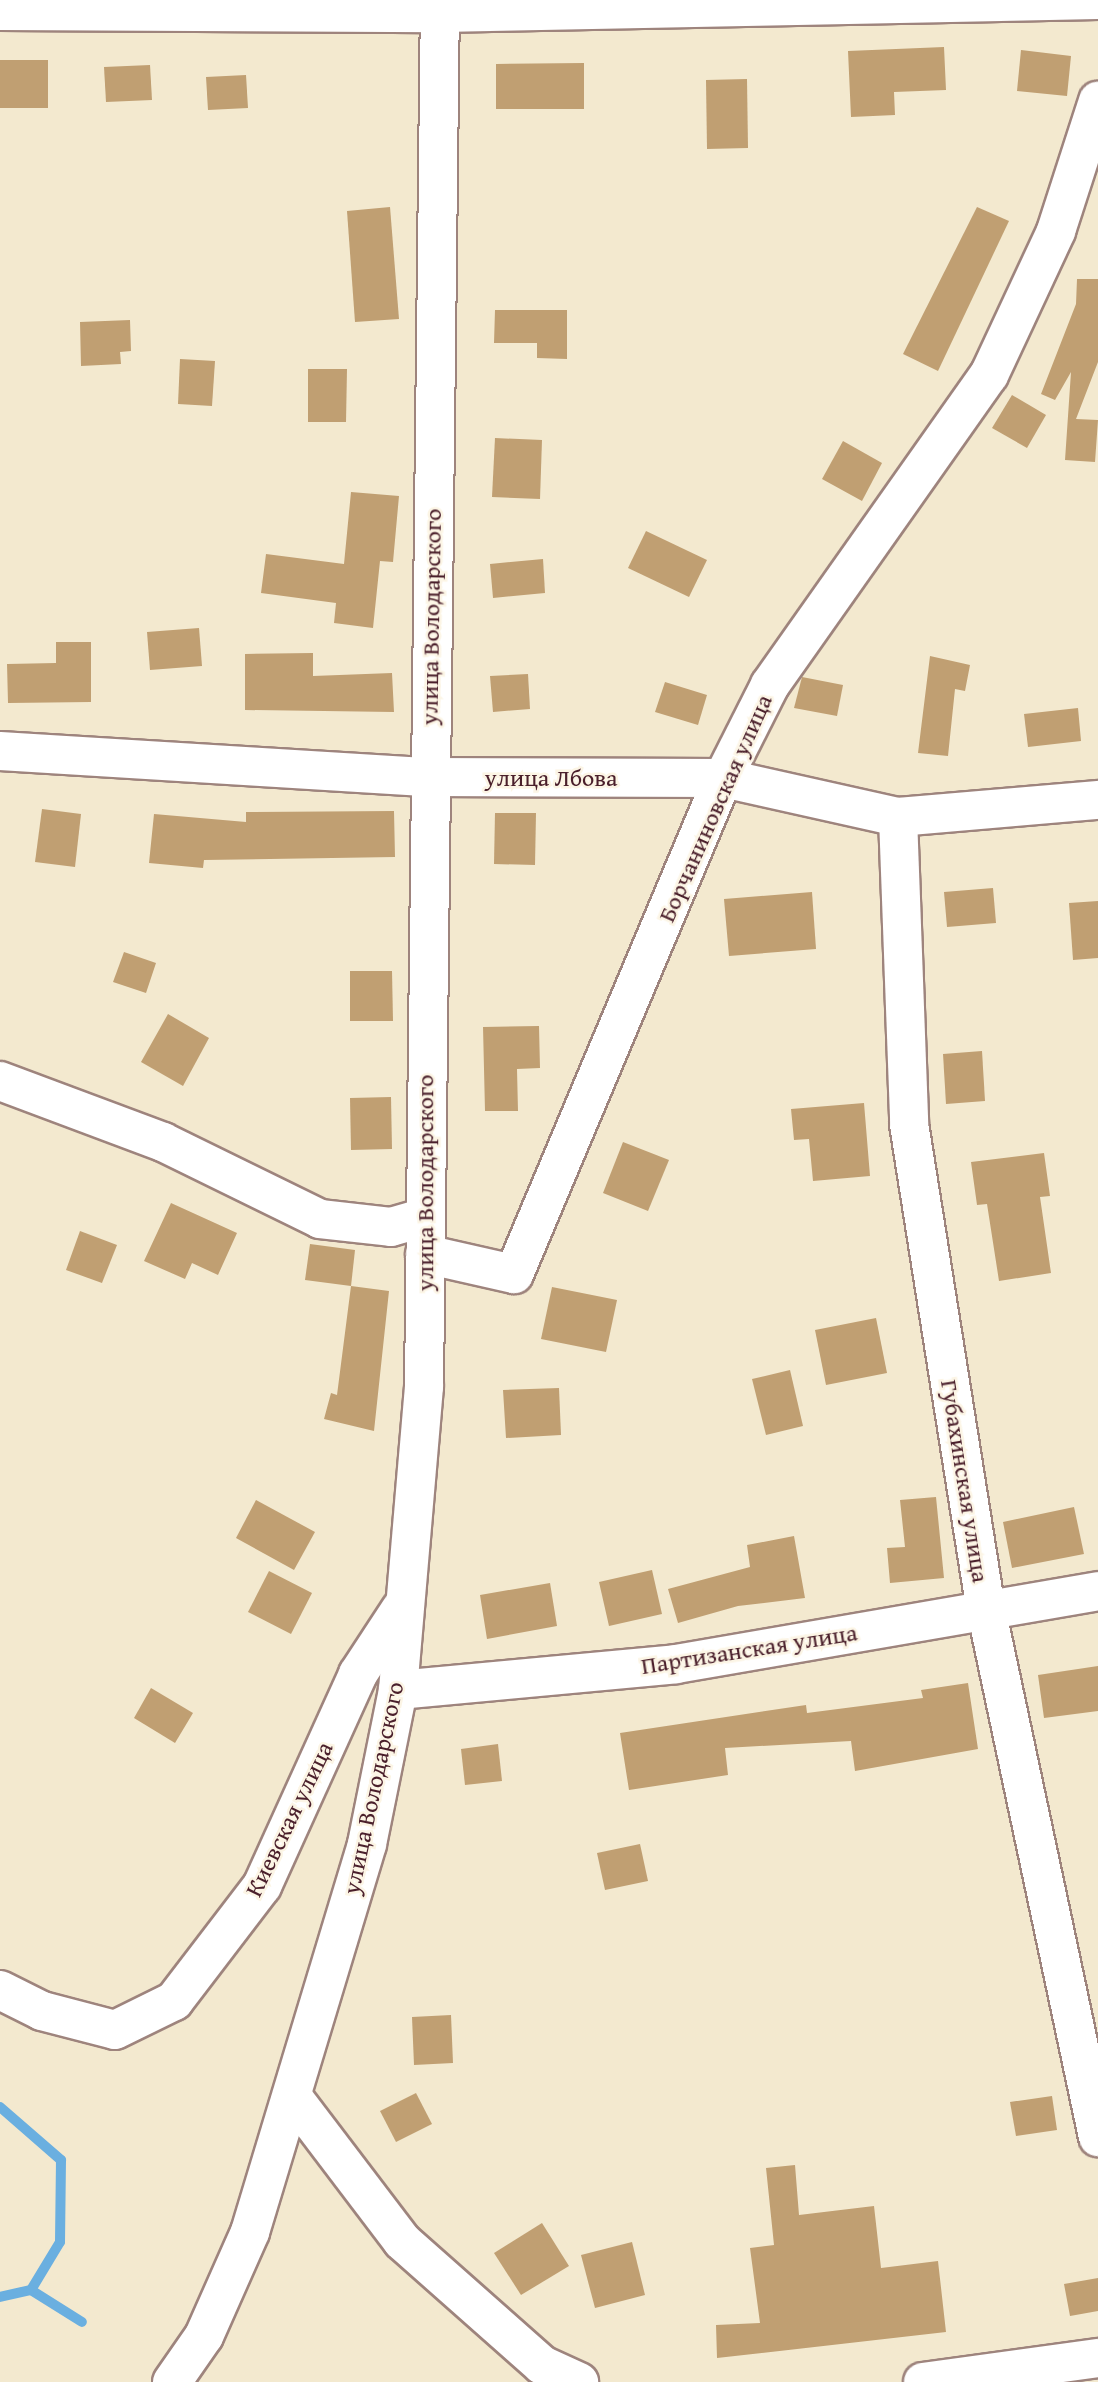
<!DOCTYPE html>
<html>
<head>
<meta charset="utf-8">
<style>
	body { margin:0 }
	#map { position:relative; width:1098px; height:2382px; overflow:hidden; background:#f3e9cf; font-family:"Gentium Book Plus",serif }
	div>[style] { position:absolute }
	.stream>* { height:10px; margin:-5px; padding:0 5px; transform-origin:5px; border-radius:5px; background:#6aafe0 }
	.building>* { inset:0; background:#c09f72 }
	.roads { filter:drop-shadow(2px 0 #9e847d) drop-shadow(-2px 0 #9e847d) drop-shadow(0 2px #9e847d) drop-shadow(0 -2px #9e847d) }
	.minor>* { height:38px; margin:-19px; padding:0 19px; transform-origin:19px; border-radius:19px; background:#fff }
	span { translate:-50% -50%; white-space:nowrap; text-align:center; line-height:1.15; -webkit-text-stroke:5px #fcf5e5; paint-order:stroke }
	.street-label { font-size:24px; color:#4a1f2b }
</style>
</head>
<body>
<div id="map">
	<div class="stream">
		<i style="left:0;top:2107px;width:81px;rotate:41deg"></i>
		<i style="left:61px;top:2160px;width:82px;rotate:90.7deg"></i>
		<i style="left:60px;top:2242px;width:56px;rotate:121.1deg"></i>
		<i style="left:0;top:2297px;width:32px;rotate:-13deg"></i>
		<i style="left:31px;top:2290px;width:60px;rotate:32.1deg"></i>
	</div>
	<div class="building">
		<i style="clip-path:polygon(944px 47px,946px 90px,894px 92px,895px 115px,851px 117px,848px 51px)"></i>
		<i style="clip-path:polygon(1021px 50px,1071px 56px,1067px 96px,1017px 91px)"></i>
		<i style="clip-path:polygon(0 60px,48px 60px,48px 108px,0 108px)"></i>
		<i style="clip-path:polygon(584px 63px,584px 109px,496px 109px,496px 64px)"></i>
		<i style="clip-path:polygon(150px 65px,152px 100px,106px 102px,104px 67px)"></i>
		<i style="clip-path:polygon(246px 75px,248px 108px,208px 110px,206px 77px)"></i>
		<i style="clip-path:polygon(747px 79px,748px 148px,707px 149px,706px 80px)"></i>
		<i style="clip-path:polygon(390px 207px,399px 319px,355px 322px,347px 211px)"></i>
		<i style="clip-path:polygon(977px 207px,1009px 221px,938px 371px,903px 354px)"></i>
		<i style="clip-path:polygon(1077px 279px,1098px 279px,1098px 362px,1076px 419px,1098px 420px,1095px 462px,1065px 460px,1071px 372px,1055px 400px,1041px 394px,1076px 304px)"></i>
		<i style="clip-path:polygon(495px 310px,567px 310px,567px 359px,537px 358px,537px 343px,494px 343px)"></i>
		<i style="clip-path:polygon(130px 320px,131px 351px,120px 352px,121px 364px,81px 366px,80px 322px)"></i>
		<i style="clip-path:polygon(180px 359px,215px 361px,212px 406px,178px 404px)"></i>
		<i style="clip-path:polygon(308px 369px,347px 369px,346px 422px,308px 422px)"></i>
		<i style="clip-path:polygon(1012px 395px,1046px 415px,1027px 448px,992px 428px)"></i>
		<i style="clip-path:polygon(495px 438px,542px 440px,540px 499px,492px 497px)"></i>
		<i style="clip-path:polygon(843px 441px,882px 463px,862px 501px,822px 479px)"></i>
		<i style="clip-path:polygon(351px 492px,399px 496px,393px 562px,380px 561px,373px 628px,334px 623px,336px 603px,261px 593px,266px 554px,344px 564px)"></i>
		<i style="clip-path:polygon(646px 531px,707px 560px,689px 597px,628px 568px)"></i>
		<i style="clip-path:polygon(543px 559px,545px 593px,493px 598px,490px 564px)"></i>
		<i style="clip-path:polygon(199px 628px,202px 666px,150px 670px,147px 632px)"></i>
		<i style="clip-path:polygon(56px 642px,91px 642px,91px 702px,8px 703px,7px 664px,56px 663px)"></i>
		<i style="clip-path:polygon(313px 653px,313px 676px,392px 673px,394px 712px,245px 710px,245px 654px)"></i>
		<i style="clip-path:polygon(930px 656px,970px 665px,965px 691px,955px 689px,948px 756px,918px 753px)"></i>
		<i style="clip-path:polygon(528px 674px,530px 709px,493px 712px,490px 676px)"></i>
		<i style="clip-path:polygon(802px 677px,843px 685px,837px 716px,794px 708px)"></i>
		<i style="clip-path:polygon(665px 682px,707px 695px,698px 725px,655px 712px)"></i>
		<i style="clip-path:polygon(1078px 708px,1081px 741px,1028px 747px,1024px 714px)"></i>
		<i style="clip-path:polygon(42px 809px,81px 814px,75px 867px,35px 862px)"></i>
		<i style="clip-path:polygon(394px 811px,395px 857px,204px 860px,203px 868px,149px 863px,154px 814px,246px 822px,246px 812px)"></i>
		<i style="clip-path:polygon(495px 813px,536px 813px,535px 865px,494px 864px)"></i>
		<i style="clip-path:polygon(993px 888px,996px 923px,947px 927px,944px 892px)"></i>
		<i style="clip-path:polygon(812px 892px,816px 949px,729px 956px,724px 899px)"></i>
		<i style="clip-path:polygon(1098px 901px,1098px 958px,1073px 960px,1069px 903px)"></i>
		<i style="clip-path:polygon(124px 952px,156px 963px,146px 993px,113px 982px)"></i>
		<i style="clip-path:polygon(350px 971px,392px 971px,393px 1021px,350px 1021px)"></i>
		<i style="clip-path:polygon(168px 1014px,209px 1038px,183px 1086px,141px 1062px)"></i>
		<i style="clip-path:polygon(539px 1026px,540px 1068px,517px 1069px,518px 1111px,485px 1111px,483px 1027px)"></i>
		<i style="clip-path:polygon(982px 1051px,985px 1101px,946px 1104px,943px 1054px)"></i>
		<i style="clip-path:polygon(391px 1097px,392px 1149px,351px 1150px,350px 1098px)"></i>
		<i style="clip-path:polygon(864px 1103px,870px 1176px,813px 1181px,809px 1139px,794px 1140px,791px 1109px)"></i>
		<i style="clip-path:polygon(623px 1142px,669px 1160px,648px 1211px,603px 1193px)"></i>
		<i style="clip-path:polygon(1044px 1153px,1050px 1196px,1040px 1197px,1051px 1273px,999px 1281px,987px 1204px,977px 1205px,971px 1162px)"></i>
		<i style="clip-path:polygon(171px 1203px,237px 1233px,218px 1275px,192px 1263px,185px 1279px,144px 1261px)"></i>
		<i style="clip-path:polygon(80px 1231px,117px 1245px,102px 1283px,66px 1270px)"></i>
		<i style="clip-path:polygon(310px 1244px,355px 1250px,351px 1286px,305px 1280px)"></i>
		<i style="clip-path:polygon(351px 1286px,389px 1291px,374px 1431px,324px 1419px,331px 1393px,337px 1395px)"></i>
		<i style="clip-path:polygon(552px 1287px,617px 1300px,606px 1352px,541px 1339px)"></i>
		<i style="clip-path:polygon(876px 1318px,887px 1373px,826px 1385px,815px 1330px)"></i>
		<i style="clip-path:polygon(790px 1370px,803px 1426px,766px 1435px,752px 1379px)"></i>
		<i style="clip-path:polygon(559px 1388px,561px 1435px,506px 1438px,503px 1390px)"></i>
		<i style="clip-path:polygon(936px 1497px,944px 1578px,890px 1583px,887px 1548px,905px 1547px,900px 1500px)"></i>
		<i style="clip-path:polygon(256px 1500px,315px 1532px,294px 1570px,236px 1538px)"></i>
		<i style="clip-path:polygon(1074px 1507px,1084px 1554px,1012px 1568px,1003px 1522px)"></i>
		<i style="clip-path:polygon(794px 1536px,805px 1598px,738px 1606px,678px 1623px,668px 1589px,750px 1567px,747px 1545px)"></i>
		<i style="clip-path:polygon(652px 1570px,662px 1614px,609px 1626px,599px 1582px)"></i>
		<i style="clip-path:polygon(269px 1571px,312px 1593px,291px 1634px,248px 1612px)"></i>
		<i style="clip-path:polygon(550px 1583px,557px 1626px,487px 1639px,480px 1595px)"></i>
		<i style="clip-path:polygon(1098px 1666px,1098px 1711px,1044px 1718px,1038px 1675px)"></i>
		<i style="clip-path:polygon(968px 1683px,978px 1749px,855px 1771px,851px 1741px,725px 1748px,728px 1775px,629px 1790px,620px 1733px,806px 1705px,807px 1713px,923px 1698px,921px 1690px)"></i>
		<i style="clip-path:polygon(151px 1688px,193px 1713px,175px 1743px,134px 1718px)"></i>
		<i style="clip-path:polygon(498px 1744px,502px 1781px,465px 1785px,461px 1749px)"></i>
		<i style="clip-path:polygon(640px 1844px,648px 1881px,605px 1890px,597px 1853px)"></i>
		<i style="clip-path:polygon(451px 2015px,453px 2063px,414px 2065px,412px 2017px)"></i>
		<i style="clip-path:polygon(416px 2093px,432px 2124px,396px 2142px,380px 2111px)"></i>
		<i style="clip-path:polygon(1052px 2096px,1057px 2130px,1016px 2136px,1010px 2102px)"></i>
		<i style="clip-path:polygon(795px 2165px,799px 2215px,874px 2206px,881px 2268px,938px 2261px,946px 2332px,717px 2358px,716px 2325px,760px 2323px,750px 2248px,774px 2245px,766px 2168px)"></i>
		<i style="clip-path:polygon(542px 2223px,569px 2266px,521px 2295px,494px 2253px)"></i>
		<i style="clip-path:polygon(632px 2242px,645px 2295px,595px 2308px,581px 2255px)"></i>
		<i style="clip-path:polygon(1098px 2278px,1098px 2311px,1070px 2316px,1064px 2284px)"></i>
	</div>
	<div class="roads">
		<div class="minor">
			<i style="left:0;top:11px;width:440px;rotate:0.3deg"></i>
			<i style="left:440px;top:13px;width:658px;rotate:-1.13deg"></i>
			<i style="left:0;top:751px;width:429px;rotate:3.5deg"></i>
			<i style="left:428px;top:777px;width:295px;rotate:0.2deg"></i>
			<i style="left:723px;top:778px;width:179px;rotate:12.6deg"></i>
			<i style="left:898px;top:817px;width:201px;rotate:-4.9deg"></i>
			<i style="left:898px;top:817px;width:307px;rotate:87.9deg"></i>
			<i style="left:909px;top:1124px;width:491px;rotate:81deg"></i>
			<i style="left:986px;top:1609px;width:540px;rotate:78.02deg"></i>
			<i style="left:0;top:1081px;width:174px;rotate:20.5deg"></i>
			<i style="left:163px;top:1142px;width:175px;rotate:26.1deg"></i>
			<i style="left:320px;top:1219px;width:71px;rotate:6.4deg"></i>
			<i style="left:391px;top:1227px;width:35px;rotate:-16deg"></i>
			<i style="left:425px;top:1254px;width:91px;rotate:12.7deg"></i>
			<i style="left:514px;top:1274px;width:538px;rotate:-67.15deg"></i>
			<i style="left:723px;top:778px;width:104px;rotate:-63.2deg"></i>
			<i style="left:770px;top:685px;width:380px;rotate:-54.8deg"></i>
			<i style="left:989px;top:375px;width:159px;rotate:-65deg"></i>
			<i style="left:1056px;top:231px;width:137px;rotate:-72.1deg"></i>
			<i style="left:398px;top:1690px;width:279px;rotate:-5.3deg"></i>
			<i style="left:676px;top:1664px;width:428px;rotate:-9.8deg"></i>
			<i style="left:0;top:1990px;width:47px;rotate:26.6deg"></i>
			<i style="left:42px;top:2011px;width:75px;rotate:14.6deg"></i>
			<i style="left:115px;top:2030px;width:66px;rotate:-26.2deg"></i>
			<i style="left:174px;top:2001px;width:145px;rotate:-52.6deg"></i>
			<i style="left:262px;top:1886px;width:233px;rotate:-65.6deg"></i>
			<i style="left:358px;top:1674px;width:77px;rotate:-56.7deg"></i>
			<i style="left:292px;top:2096px;width:182px;rotate:52.8deg"></i>
			<i style="left:402px;top:2241px;width:187px;rotate:41.5deg"></i>
			<i style="left:542px;top:2365px;width:41px;rotate:24.7deg"></i>
			<i style="left:172px;top:2382px;width:56px;rotate:-55.2deg"></i>
			<i style="left:204px;top:2336px;width:114px;rotate:-66.1deg"></i>
			<i style="left:250px;top:2232px;width:405px;rotate:-73.2deg"></i>
			<i style="left:367px;top:1844px;width:157px;rotate:-78.6deg"></i>
			<i style="left:398px;top:1690px;width:304px;rotate:-85.1deg"></i>
			<i style="left:424px;top:1387px;width:1387px;rotate:-89.34deg"></i>
			<i style="left:923px;top:2382px;width:177px;rotate:-7.8deg"></i>
		</div>
	</div>
	<div class="street-label">
		<span style="left:431px;top:617px;rotate:-89deg">улица Володарского</span>
		<span style="left:551px;top:778px">улица Лбова</span>
		<span style="left:715px;top:808px;rotate:-66deg">Борчаниновская улица</span>
		<span style="left:425px;top:1183px;rotate:-90deg">улица Володарского</span>
		<span style="left:965px;top:1481px;rotate:81deg">Губахинская улица</span>
		<span style="left:749px;top:1649px;rotate:-9deg">Партизанская улица</span>
		<span style="left:373px;top:1788px;rotate:-78deg">улица Володарского</span>
		<span style="left:289px;top:1819px;rotate:-64deg">Киевская улица</span>
	</div>
</div>
</body>
</html>
